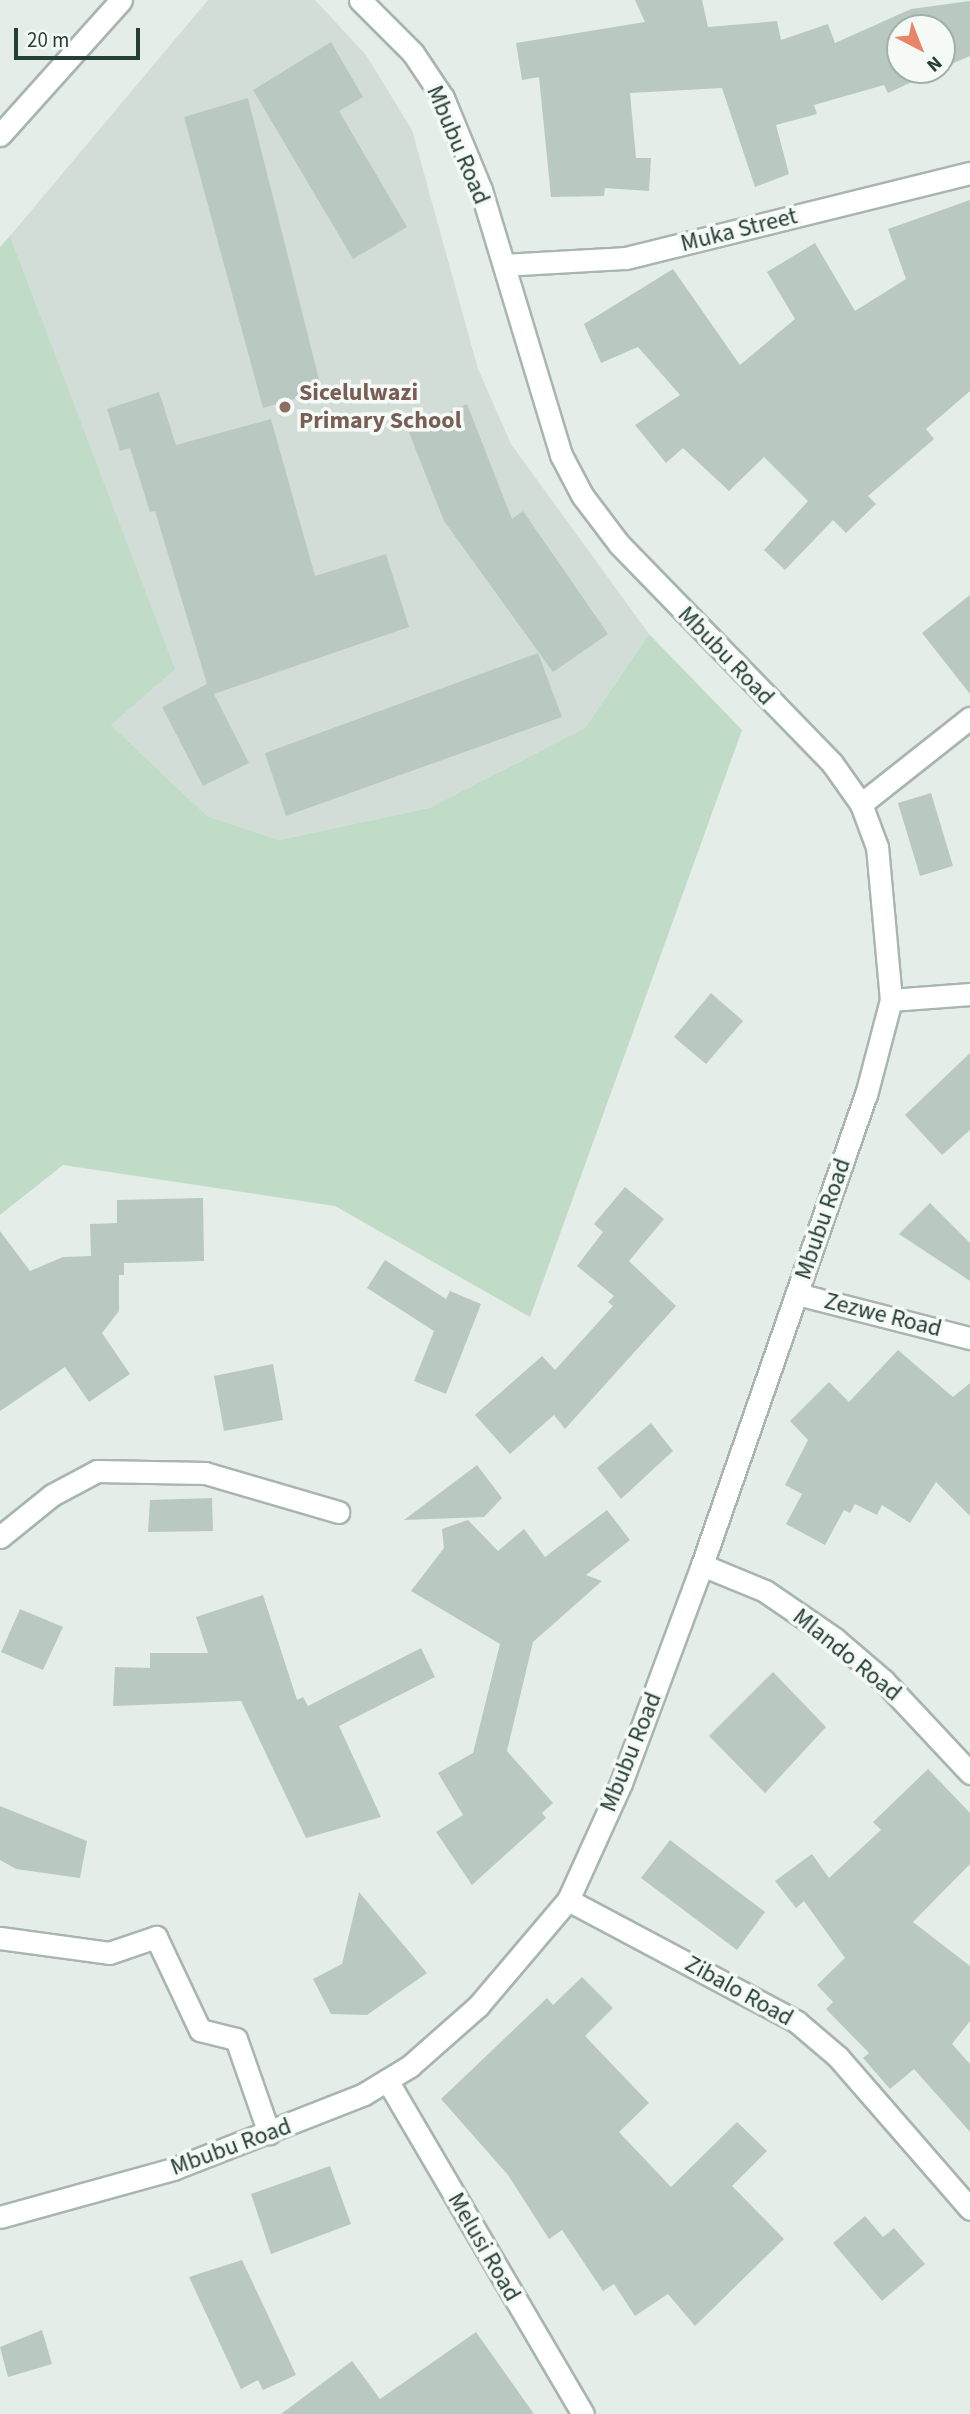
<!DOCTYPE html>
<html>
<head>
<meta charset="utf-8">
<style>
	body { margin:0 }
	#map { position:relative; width:970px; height:2414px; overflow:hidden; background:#e5ede9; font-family:"Source Sans 3",sans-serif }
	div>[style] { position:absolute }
	.built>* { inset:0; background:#d3ddd8 }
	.green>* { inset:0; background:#c0dcc6 }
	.building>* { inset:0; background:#bac8c2 }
	.roads { filter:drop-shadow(2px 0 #a8b5b0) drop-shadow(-2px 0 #a8b5b0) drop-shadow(0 2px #a8b5b0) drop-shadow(0 -2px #a8b5b0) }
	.minor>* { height:21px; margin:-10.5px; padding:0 10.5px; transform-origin:10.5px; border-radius:10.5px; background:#fff }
	.secondary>* { height:21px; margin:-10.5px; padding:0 10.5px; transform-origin:10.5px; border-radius:10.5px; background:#fff }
	.dots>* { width:19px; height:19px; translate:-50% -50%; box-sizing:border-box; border:4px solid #f5faf7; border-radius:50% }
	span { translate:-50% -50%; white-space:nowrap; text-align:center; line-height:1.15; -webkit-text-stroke:7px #f5faf7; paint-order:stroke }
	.street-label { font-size:24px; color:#253e36 }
	.education-label { font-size:24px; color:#785e54; font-weight:700 }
	.left { translate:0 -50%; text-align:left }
	.north { position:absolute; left:886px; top:14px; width:70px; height:70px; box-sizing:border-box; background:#f5faf7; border:2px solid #a2afaa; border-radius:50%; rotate:138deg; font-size:19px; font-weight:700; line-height:28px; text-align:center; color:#253e36 }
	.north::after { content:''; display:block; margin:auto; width:24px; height:32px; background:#e88468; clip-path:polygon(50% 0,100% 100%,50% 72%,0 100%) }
	.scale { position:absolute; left:14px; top:28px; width:126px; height:32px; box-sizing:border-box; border:4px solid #253e36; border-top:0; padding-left:9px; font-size:21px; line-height:24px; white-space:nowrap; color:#253e36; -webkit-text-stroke:5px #f5faf7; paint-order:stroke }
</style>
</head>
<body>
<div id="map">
	<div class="built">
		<i style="clip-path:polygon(208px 0,315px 0,366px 55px,412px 130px,478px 369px,511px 444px,649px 634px,585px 728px,429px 808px,279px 840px,207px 816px,111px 725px,174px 668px,10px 236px)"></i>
	</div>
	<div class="green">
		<i style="clip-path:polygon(10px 236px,175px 669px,111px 725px,207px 816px,279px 840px,429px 808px,585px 728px,649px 634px,742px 730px,530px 1317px,335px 1206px,63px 1165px,0 1215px,0 247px)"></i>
	</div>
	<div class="building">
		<i style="clip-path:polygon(635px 0,702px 0,708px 27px,777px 21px,781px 40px,828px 24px,835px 43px,911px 9px,970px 1px,970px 56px,942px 68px,942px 28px,900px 28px,900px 70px,938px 70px,888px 93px,884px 85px,814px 105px,817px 114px,776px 125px,789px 174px,755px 187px,722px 88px,630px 93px,636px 158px,651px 158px,649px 191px,605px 188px,604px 196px,551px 197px,539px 77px,522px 80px,516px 43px,645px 22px)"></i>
		<i style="clip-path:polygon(331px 42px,363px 97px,339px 111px,407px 227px,353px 259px,253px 90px)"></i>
		<i style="clip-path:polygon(248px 98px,322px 391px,263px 408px,184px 117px)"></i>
		<i style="clip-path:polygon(970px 200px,970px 391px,926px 429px,934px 439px,868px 496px,876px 504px,846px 533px,833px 520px,785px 570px,764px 550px,808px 501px,764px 457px,729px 491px,683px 448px,666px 463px,635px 425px,680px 395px,638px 347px,601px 363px,584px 324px,673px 269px,740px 365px,795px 319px,767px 272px,815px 243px,855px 311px,906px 279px,888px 229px)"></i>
		<i style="clip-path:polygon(159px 392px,176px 445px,271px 419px,315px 576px,386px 554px,409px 627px,214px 694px,249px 763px,203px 786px,162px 707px,207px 684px,155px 511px,150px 512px,130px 448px,120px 451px,107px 409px)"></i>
		<i style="clip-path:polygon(467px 404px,512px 519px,523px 511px,608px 634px,553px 672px,444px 521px,408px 430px)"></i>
		<i style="clip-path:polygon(970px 595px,970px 694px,922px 633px)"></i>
		<i style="clip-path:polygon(538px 653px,562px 717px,286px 816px,265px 753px)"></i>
		<i style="clip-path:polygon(931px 793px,953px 866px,920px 876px,898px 803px)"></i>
		<i style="clip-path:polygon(711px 993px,743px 1021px,706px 1064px,674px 1037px)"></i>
		<i style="clip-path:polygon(970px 1053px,970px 1130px,942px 1155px,905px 1115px)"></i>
		<i style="clip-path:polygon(625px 1187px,664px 1219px,629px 1261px,676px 1306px,565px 1429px,554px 1415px,510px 1454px,475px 1415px,542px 1356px,555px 1370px,613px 1306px,608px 1302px,614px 1296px,577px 1266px,603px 1232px,594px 1224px)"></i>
		<i style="clip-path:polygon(203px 1198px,204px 1261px,124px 1263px,124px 1275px,119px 1275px,119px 1311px,102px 1333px,130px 1374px,89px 1402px,65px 1367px,0 1411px,0 1231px,30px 1271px,63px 1257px,91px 1256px,90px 1224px,117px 1223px,117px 1200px)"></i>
		<i style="clip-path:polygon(930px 1203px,970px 1243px,970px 1281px,899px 1234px)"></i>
		<i style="clip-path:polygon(385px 1260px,446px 1299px,450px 1291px,481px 1304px,446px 1394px,414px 1381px,434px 1331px,367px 1288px)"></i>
		<i style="clip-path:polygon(898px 1350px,953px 1397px,970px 1383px,970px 1516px,936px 1482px,910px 1523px,882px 1505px,877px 1515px,855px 1504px,850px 1513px,844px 1510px,825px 1545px,786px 1524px,802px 1494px,785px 1485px,808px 1440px,790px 1421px,829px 1382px,849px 1402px)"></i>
		<i style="clip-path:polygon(273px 1364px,283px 1420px,224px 1431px,214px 1376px)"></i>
		<i style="clip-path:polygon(651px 1423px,673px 1451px,621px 1499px,597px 1468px)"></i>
		<i style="clip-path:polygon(477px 1465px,502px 1498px,484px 1517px,404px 1520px)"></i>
		<i style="clip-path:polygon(212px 1498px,213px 1531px,148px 1532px,150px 1500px)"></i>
		<i style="clip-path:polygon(607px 1510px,630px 1540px,586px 1575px,602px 1581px,533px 1642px,507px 1751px,553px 1803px,542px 1813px,546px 1818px,472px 1885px,436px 1832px,463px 1815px,438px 1773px,473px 1753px,500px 1644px,411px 1591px,444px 1548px,442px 1529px,468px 1520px,498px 1551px,524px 1529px,545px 1557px)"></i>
		<i style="clip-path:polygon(263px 1595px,297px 1700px,303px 1697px,308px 1706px,421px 1648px,435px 1677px,339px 1726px,381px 1817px,306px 1838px,241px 1701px,113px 1706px,115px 1667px,150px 1668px,150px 1653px,208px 1653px,196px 1617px)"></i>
		<i style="clip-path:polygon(20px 1609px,63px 1627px,43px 1670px,1px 1652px)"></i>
		<i style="clip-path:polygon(773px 1672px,826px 1727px,765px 1793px,709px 1736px)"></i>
		<i style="clip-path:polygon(928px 1769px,970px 1813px,970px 1864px,913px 1922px,970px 1966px,970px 2021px,952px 2044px,970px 2064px,970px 2132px,914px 2069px,890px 2089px,863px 2058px,869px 2053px,826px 2009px,833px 2002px,817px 1985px,845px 1958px,804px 1901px,796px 1908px,775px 1881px,812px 1854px,829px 1878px,881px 1830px,873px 1822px)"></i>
		<i style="clip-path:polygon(0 1806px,87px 1841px,80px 1878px,16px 1869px,0 1860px)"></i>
		<i style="clip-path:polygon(670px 1840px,765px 1912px,737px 1950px,641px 1878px)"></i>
		<i style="clip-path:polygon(359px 1892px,427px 1973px,367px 2015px,331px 2014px,313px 1979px,342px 1964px)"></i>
		<i style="clip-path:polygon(582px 1977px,613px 2008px,585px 2036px,649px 2103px,619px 2132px,671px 2187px,737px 2122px,767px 2151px,732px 2186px,784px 2239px,695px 2326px,668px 2294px,635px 2316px,614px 2284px,603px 2291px,562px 2230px,549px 2239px,508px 2175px,441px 2099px,547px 1998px,553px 2005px)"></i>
		<i style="clip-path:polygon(330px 2166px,351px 2224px,271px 2254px,251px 2194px)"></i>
		<i style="clip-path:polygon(865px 2216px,883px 2237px,894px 2228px,925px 2264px,882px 2301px,833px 2243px)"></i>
		<i style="clip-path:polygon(242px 2260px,296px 2375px,263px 2390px,258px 2380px,241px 2389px,189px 2277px)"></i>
		<i style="clip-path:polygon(42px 2330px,52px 2364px,8px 2377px,0 2347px)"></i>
		<i style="clip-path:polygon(476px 2332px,534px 2414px,281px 2414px,352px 2361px,380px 2399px)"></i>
	</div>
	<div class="roads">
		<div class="minor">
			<i style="left:504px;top:265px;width:122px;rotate:-3.3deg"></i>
			<i style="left:626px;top:258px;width:354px;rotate:-13.9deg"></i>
			<i style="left:861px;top:804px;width:139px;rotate:-38.3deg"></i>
			<i style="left:891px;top:1000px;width:79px;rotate:-4.3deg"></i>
			<i style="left:797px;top:1294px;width:179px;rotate:14.3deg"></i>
			<i style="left:0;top:1537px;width:67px;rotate:-38.9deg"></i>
			<i style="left:52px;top:1495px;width:51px;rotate:-28.1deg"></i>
			<i style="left:97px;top:1471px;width:108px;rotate:1.1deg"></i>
			<i style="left:205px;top:1473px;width:139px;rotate:16.3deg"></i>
			<i style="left:702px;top:1565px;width:68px;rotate:22.4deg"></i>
			<i style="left:765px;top:1591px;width:85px;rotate:34.4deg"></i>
			<i style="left:835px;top:1639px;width:65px;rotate:40.6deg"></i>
			<i style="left:884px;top:1681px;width:126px;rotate:46.9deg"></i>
			<i style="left:568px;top:1900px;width:259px;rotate:28deg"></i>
			<i style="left:797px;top:2022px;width:54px;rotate:40.5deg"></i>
			<i style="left:838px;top:2057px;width:201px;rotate:49deg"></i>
			<i style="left:0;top:1938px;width:110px;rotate:7.8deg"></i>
			<i style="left:109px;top:1953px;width:50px;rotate:-18.8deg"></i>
			<i style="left:156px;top:1937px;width:103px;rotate:64.7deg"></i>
			<i style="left:200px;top:2030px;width:37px;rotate:14deg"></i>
			<i style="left:236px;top:2039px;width:100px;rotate:70.7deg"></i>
			<i style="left:387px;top:2080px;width:387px;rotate:59.6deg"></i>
			<i style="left:0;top:2217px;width:180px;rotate:-15.5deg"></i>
			<i style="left:173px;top:2169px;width:205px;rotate:-21.4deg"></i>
			<i style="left:364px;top:2094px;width:54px;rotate:-31.3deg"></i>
			<i style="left:410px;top:2066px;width:91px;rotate:-41.4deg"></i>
			<i style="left:478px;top:2006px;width:139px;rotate:-49.7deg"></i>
			<i style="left:568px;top:1900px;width:128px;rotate:-65.6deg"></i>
			<i style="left:621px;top:1783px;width:233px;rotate:-69.6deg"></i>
			<i style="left:702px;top:1565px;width:498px;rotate:-70.8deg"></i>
			<i style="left:866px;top:1095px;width:98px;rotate:-75.3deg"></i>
			<i style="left:891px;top:1000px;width:154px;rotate:-95.2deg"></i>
			<i style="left:877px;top:847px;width:46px;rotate:-110.4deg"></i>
			<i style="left:861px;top:804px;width:50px;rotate:-125.3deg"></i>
			<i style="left:832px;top:763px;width:305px;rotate:-134.2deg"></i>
			<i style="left:619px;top:544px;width:61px;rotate:-127.1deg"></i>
			<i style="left:582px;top:495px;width:45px;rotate:-117.7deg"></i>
			<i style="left:561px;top:455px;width:277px;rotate:-106.8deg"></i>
			<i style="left:481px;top:190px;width:100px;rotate:-112.4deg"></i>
			<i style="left:443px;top:98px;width:54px;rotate:-123.7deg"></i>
			<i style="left:413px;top:53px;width:75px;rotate:-135deg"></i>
		</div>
		<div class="secondary">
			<i style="left:0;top:135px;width:181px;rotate:-48.1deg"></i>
		</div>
	</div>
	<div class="dots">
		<i style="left:285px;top:407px;background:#8d6e63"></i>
	</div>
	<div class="street-label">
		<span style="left:458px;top:145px;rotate:67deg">Mbubu Road</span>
		<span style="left:739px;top:230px;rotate:-14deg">Muka Street</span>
		<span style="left:726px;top:656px;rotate:46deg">Mbubu Road</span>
		<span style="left:823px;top:1219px;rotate:-71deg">Mbubu Road</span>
		<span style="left:883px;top:1315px;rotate:14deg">Zezwe Road</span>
		<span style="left:847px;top:1655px;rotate:39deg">Mlando Road</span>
		<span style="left:631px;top:1752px;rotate:-68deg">Mbubu Road</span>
		<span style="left:739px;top:1991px;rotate:29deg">Zibalo Road</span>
		<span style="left:231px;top:2147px;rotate:-20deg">Mbubu Road</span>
		<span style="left:484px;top:2247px;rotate:60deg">Melusi Road</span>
	</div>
	<div class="education-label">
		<span class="left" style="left:299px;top:407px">Sicelulwazi<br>Primary School</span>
	</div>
	<div class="north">N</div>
	<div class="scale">20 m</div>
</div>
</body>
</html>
